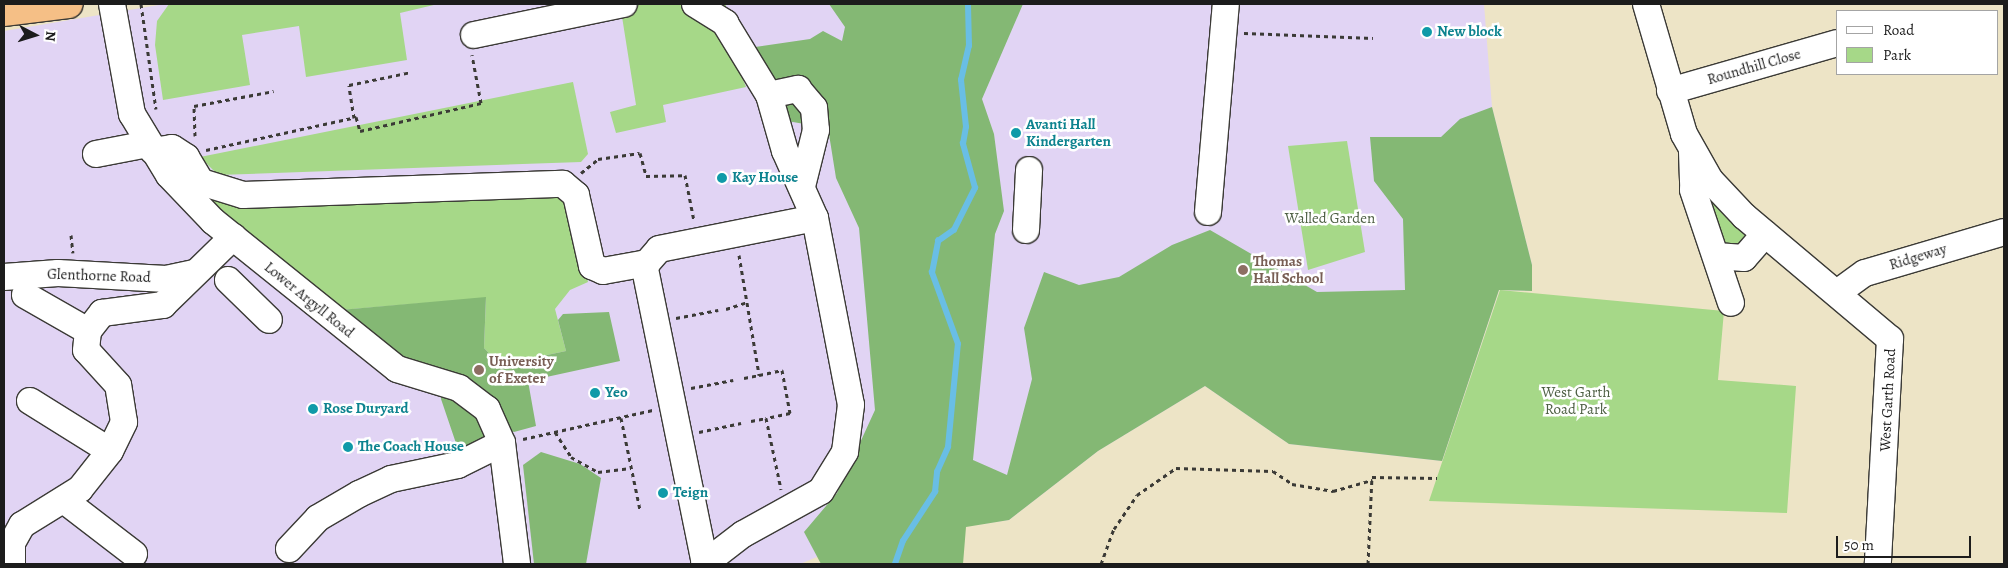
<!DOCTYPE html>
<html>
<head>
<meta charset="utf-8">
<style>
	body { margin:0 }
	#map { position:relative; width:2008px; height:568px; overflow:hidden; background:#ede4c6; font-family:Alegreya,serif }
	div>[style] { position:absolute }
	.built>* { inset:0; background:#e1d4f4 }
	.green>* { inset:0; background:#a6d888 }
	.forest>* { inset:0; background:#84b874 }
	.stream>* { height:5.5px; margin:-2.75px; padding:0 2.75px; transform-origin:2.75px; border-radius:2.75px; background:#69bee5 }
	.path>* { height:3px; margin-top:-1.5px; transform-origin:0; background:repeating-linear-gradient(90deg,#3b3a36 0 4px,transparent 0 8px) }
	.roads { filter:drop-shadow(1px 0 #3b3a36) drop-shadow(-1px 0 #3b3a36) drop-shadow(0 1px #3b3a36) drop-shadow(0 -1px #3b3a36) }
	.minor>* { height:26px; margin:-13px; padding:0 13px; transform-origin:13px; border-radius:13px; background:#fff }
	.highway>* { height:28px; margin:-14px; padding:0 14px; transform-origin:14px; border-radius:14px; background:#f5bf86 }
	.dots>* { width:14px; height:14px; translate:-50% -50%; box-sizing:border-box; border:2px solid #fff; border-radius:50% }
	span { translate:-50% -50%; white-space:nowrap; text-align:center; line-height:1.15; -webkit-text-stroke:5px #fff; paint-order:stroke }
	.culture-label { font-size:15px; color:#0d838f; font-weight:700 }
	.left { translate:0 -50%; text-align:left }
	.street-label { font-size:15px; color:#1c1c1c }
	.park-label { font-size:15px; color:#4c5e42 }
	.education-label { font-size:15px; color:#785e54; font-weight:700 }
	.frame { position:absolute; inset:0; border:5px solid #1c1c1c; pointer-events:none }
	.legend { position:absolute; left:1836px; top:10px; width:162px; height:65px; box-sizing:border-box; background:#fff; border:1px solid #a4a4a4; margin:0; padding:6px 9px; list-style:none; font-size:15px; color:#1c1c1c }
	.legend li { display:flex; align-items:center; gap:10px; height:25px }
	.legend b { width:25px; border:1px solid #a4a4a4 }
	.north { position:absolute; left:10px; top:10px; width:50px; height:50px; -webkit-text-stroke:4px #fff; paint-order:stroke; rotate:95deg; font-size:14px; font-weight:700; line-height:20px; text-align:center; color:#1c1c1c }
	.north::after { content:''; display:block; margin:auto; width:18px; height:22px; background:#1c1c1c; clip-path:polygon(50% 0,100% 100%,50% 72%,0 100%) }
	.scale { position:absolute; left:1836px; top:536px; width:135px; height:22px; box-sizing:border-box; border:2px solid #1c1c1c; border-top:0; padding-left:6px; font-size:15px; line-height:18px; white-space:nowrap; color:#1c1c1c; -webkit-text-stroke:4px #fff; paint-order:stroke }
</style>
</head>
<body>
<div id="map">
	<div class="built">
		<i style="clip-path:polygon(165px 4px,1484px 4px,1492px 107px,1532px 265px,1532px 291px,1499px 290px,1442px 461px,1289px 444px,1205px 386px,1098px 451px,1009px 520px,949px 529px,945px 504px,800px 564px,4px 564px,4px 31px)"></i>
	</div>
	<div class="green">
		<i style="clip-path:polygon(169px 4px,438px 4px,400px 13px,407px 60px,306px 77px,299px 26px,242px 35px,250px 85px,163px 100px,155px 45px,157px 21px)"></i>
		<i style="clip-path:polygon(620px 4px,726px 4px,725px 33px,746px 87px,663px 105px,666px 122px,616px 133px,610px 112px,636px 105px)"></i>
		<i style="clip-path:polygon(573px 82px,588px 154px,581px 162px,218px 175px,200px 157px)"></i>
		<i style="clip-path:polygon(1347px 141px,1365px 252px,1308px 270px,1288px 146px)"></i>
		<i style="clip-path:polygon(200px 187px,553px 188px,571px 203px,588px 282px,570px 290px,555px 309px,566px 351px,500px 365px,484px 348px,486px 298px,340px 310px,200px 199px)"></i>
		<i style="clip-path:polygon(1713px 200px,1747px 236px,1745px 245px,1732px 247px,1724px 243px,1708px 208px)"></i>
		<i style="clip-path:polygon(1500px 290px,1724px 311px,1718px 380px,1796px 386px,1787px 513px,1429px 501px)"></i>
	</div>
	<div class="forest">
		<i style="clip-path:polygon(829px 4px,1023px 4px,982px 99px,994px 134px,1004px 211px,995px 234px,973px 460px,1007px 475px,1032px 379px,1024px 328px,1044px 272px,1079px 285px,1119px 277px,1172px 245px,1210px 230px,1317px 292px,1405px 290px,1403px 219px,1374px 181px,1370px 137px,1441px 137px,1460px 119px,1492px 107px,1532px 265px,1532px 291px,1499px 290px,1442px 461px,1289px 444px,1205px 386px,1098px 451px,1009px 520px,966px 527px,963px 564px,821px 564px,804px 532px,837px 493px,875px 410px,859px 228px,836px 178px,828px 128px,787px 121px,755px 47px,810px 39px,823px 31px,842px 41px,845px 27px)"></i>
		<i style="clip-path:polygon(486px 297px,484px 348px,500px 365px,566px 351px,558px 320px,563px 314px,609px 312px,620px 361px,528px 381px,536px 426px,514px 432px,505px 427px,487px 447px,461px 458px,441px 399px,445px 376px,404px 360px,340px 310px)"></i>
		<i style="clip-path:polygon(541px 452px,580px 464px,601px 478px,586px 564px,534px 564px,523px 465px)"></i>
	</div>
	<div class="stream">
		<i style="left:895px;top:564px;width:24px;rotate:-71deg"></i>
		<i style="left:903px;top:541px;width:59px;rotate:-56.9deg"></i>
		<i style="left:935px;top:492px;width:20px;rotate:-84deg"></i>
		<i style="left:937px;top:472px;width:27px;rotate:-66deg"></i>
		<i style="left:948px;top:447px;width:103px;rotate:-84.5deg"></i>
		<i style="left:958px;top:344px;width:76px;rotate:-110.1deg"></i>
		<i style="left:932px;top:273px;width:33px;rotate:-79deg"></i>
		<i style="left:938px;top:241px;width:19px;rotate:-35deg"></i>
		<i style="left:954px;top:230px;width:47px;rotate:-63.4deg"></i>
		<i style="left:975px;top:188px;width:46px;rotate:-105.3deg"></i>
		<i style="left:963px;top:144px;width:17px;rotate:-80deg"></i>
		<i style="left:966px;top:127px;width:47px;rotate:-96.1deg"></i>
		<i style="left:961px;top:80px;width:35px;rotate:-77deg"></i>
		<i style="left:969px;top:46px;width:42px;rotate:-91.4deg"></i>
	</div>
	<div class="path">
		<i style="left:141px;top:4px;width:106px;rotate:81.9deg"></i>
		<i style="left:1244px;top:33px;width:129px;rotate:2.2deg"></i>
		<i style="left:354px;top:118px;width:33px;rotate:-99deg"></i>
		<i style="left:349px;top:85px;width:63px;rotate:-11.8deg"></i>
		<i style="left:195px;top:136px;width:30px;rotate:-92deg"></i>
		<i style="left:194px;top:106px;width:81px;rotate:-10.6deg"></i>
		<i style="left:206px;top:150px;width:154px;rotate:-12.4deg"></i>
		<i style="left:356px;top:117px;width:15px;rotate:74deg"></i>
		<i style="left:360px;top:131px;width:124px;rotate:-13deg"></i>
		<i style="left:481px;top:103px;width:49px;rotate:-100.6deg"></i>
		<i style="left:581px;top:173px;width:22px;rotate:-39deg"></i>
		<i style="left:598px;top:159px;width:42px;rotate:-8.1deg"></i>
		<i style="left:640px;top:153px;width:24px;rotate:75deg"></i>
		<i style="left:646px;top:176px;width:39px;rotate:-1deg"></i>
		<i style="left:685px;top:175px;width:47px;rotate:78.9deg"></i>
		<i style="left:71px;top:235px;width:18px;rotate:84deg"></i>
		<i style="left:739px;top:255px;width:122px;rotate:80.5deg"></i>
		<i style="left:759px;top:375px;width:24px;rotate:-12deg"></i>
		<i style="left:782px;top:370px;width:44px;rotate:79.5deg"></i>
		<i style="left:790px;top:413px;width:25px;rotate:168deg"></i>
		<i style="left:766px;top:418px;width:73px;rotate:78.1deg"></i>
		<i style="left:726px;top:309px;width:23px;rotate:-18deg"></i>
		<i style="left:676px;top:318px;width:43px;rotate:-10.8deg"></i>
		<i style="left:744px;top:378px;width:15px;rotate:-11deg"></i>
		<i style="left:691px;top:388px;width:43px;rotate:-10.8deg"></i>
		<i style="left:621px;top:418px;width:94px;rotate:78.3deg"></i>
		<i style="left:751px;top:421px;width:15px;rotate:-11deg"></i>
		<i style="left:555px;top:432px;width:30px;rotate:57deg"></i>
		<i style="left:571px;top:457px;width:31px;rotate:29deg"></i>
		<i style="left:598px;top:472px;width:33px;rotate:-7deg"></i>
		<i style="left:699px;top:432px;width:43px;rotate:-12.1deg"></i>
		<i style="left:523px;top:439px;width:133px;rotate:-12.6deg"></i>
		<i style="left:1101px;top:564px;width:37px;rotate:-70deg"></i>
		<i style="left:1114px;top:529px;width:41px;rotate:-55.9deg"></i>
		<i style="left:1137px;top:495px;width:47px;rotate:-34.7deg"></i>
		<i style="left:1176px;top:468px;width:97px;rotate:1.8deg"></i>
		<i style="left:1273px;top:471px;width:23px;rotate:34deg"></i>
		<i style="left:1292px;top:484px;width:42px;rotate:9.7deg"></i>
		<i style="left:1333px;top:491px;width:41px;rotate:-15.8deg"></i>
		<i style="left:1368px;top:564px;width:87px;rotate:-87.4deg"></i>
		<i style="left:1372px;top:477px;width:65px;rotate:0.9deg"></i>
	</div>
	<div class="roads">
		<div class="minor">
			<i style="left:112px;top:4px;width:112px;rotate:79.7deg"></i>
			<i style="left:132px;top:114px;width:71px;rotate:58.8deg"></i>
			<i style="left:169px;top:175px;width:64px;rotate:46.3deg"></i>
			<i style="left:213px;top:221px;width:236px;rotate:38.8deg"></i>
			<i style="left:397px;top:369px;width:65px;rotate:17deg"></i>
			<i style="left:459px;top:388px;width:35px;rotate:37deg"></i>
			<i style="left:487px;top:409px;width:37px;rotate:66deg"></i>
			<i style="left:502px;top:443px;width:122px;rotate:82.9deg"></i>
			<i style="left:695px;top:4px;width:36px;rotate:32deg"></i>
			<i style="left:725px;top:23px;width:84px;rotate:58.6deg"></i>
			<i style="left:769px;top:95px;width:58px;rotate:74.1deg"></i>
			<i style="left:785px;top:151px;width:73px;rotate:65.9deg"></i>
			<i style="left:815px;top:218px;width:190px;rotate:79.1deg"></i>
			<i style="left:851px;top:405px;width:47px;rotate:97.3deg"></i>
			<i style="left:845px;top:452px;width:46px;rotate:121.6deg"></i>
			<i style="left:821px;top:491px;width:89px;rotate:151.1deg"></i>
			<i style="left:743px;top:534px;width:49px;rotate:142.4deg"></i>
			<i style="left:1646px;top:4px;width:135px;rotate:73.7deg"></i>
			<i style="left:1684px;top:134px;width:53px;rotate:60.5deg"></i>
			<i style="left:1710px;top:180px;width:50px;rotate:46.6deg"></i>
			<i style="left:1744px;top:216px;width:191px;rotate:40.1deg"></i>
			<i style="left:1890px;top:339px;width:225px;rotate:93.1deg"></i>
			<i style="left:474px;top:35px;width:153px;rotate:-11.7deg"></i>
			<i style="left:1670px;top:91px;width:174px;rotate:-16deg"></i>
			<i style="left:769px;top:95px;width:30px;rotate:-12deg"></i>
			<i style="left:798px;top:89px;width:25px;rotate:50deg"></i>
			<i style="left:814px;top:108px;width:22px;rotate:85deg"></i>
			<i style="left:816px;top:130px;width:58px;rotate:104deg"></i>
			<i style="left:153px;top:151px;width:19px;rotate:-9deg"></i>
			<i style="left:172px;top:148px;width:17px;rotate:33deg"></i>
			<i style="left:186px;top:157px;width:29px;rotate:59deg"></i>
			<i style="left:201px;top:182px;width:44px;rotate:17.2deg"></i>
			<i style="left:243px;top:195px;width:320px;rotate:-2deg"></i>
			<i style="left:563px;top:184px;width:17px;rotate:40deg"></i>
			<i style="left:576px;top:195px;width:73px;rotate:77.3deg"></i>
			<i style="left:592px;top:266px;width:12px;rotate:24deg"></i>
			<i style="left:603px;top:271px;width:45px;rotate:-10.3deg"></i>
			<i style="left:647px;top:263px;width:18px;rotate:-49deg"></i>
			<i style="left:659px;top:249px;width:159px;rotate:-11.2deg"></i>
			<i style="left:1692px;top:152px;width:38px;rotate:88deg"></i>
			<i style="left:1693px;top:190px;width:119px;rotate:71.4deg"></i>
			<i style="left:96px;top:154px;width:53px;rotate:-10.9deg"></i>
			<i style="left:1208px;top:212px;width:209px;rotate:-85.1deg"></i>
			<i style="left:1026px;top:230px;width:60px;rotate:-87.1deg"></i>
			<i style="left:1716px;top:256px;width:28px;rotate:4deg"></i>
			<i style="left:1744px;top:258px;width:32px;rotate:-49deg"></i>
			<i style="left:644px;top:264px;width:306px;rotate:78.5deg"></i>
			<i style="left:4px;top:277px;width:54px;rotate:-4.2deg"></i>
			<i style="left:58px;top:273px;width:108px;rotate:3.2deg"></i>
			<i style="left:166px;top:279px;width:30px;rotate:-12deg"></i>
			<i style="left:228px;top:280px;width:57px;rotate:44.3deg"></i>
			<i style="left:1837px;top:293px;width:34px;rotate:-36deg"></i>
			<i style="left:1865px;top:273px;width:145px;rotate:-16.4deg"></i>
			<i style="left:25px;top:295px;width:73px;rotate:29.7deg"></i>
			<i style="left:88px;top:331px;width:23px;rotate:-52deg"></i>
			<i style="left:102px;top:313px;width:62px;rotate:-7.5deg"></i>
			<i style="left:163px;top:305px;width:98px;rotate:-44.2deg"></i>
			<i style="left:30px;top:401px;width:94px;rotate:32deg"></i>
			<i style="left:65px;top:501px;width:87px;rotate:37.5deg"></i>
			<i style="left:289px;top:549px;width:42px;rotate:-46.9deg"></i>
			<i style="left:318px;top:518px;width:48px;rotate:-30.3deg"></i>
			<i style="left:359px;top:494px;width:35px;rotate:-25deg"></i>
			<i style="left:391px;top:479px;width:68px;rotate:-11.8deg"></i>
			<i style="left:458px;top:465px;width:49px;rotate:-26.6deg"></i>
			<i style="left:12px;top:564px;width:21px;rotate:-90deg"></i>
			<i style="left:12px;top:543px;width:21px;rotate:-61deg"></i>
			<i style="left:22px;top:525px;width:68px;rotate:-31.8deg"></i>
			<i style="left:80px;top:489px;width:48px;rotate:-51.7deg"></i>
			<i style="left:110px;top:451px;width:32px;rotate:-64deg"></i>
			<i style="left:124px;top:422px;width:37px;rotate:-99deg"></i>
			<i style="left:118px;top:385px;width:47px;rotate:-132.4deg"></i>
			<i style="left:86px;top:350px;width:19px;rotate:-84deg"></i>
		</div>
		<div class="highway">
			<i style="left:4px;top:12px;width:65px;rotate:-7deg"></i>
		</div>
	</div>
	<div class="dots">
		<i style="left:1427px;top:32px;background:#0f9aa8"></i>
		<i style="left:1016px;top:133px;background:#0f9aa8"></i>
		<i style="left:722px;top:178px;background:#0f9aa8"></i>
		<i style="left:1243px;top:270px;background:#8d6e63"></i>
		<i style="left:479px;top:370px;background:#8d6e63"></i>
		<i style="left:595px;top:393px;background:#0f9aa8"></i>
		<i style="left:313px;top:409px;background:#0f9aa8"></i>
		<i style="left:348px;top:447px;background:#0f9aa8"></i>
		<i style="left:663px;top:493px;background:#0f9aa8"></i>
	</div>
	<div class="culture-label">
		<span class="left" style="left:1437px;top:32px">New block</span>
		<span class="left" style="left:1026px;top:133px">Avanti Hall<br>Kindergarten</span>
		<span class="left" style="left:732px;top:178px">Kay House</span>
		<span class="left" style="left:605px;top:393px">Yeo</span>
		<span class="left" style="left:323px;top:409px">Rose Duryard</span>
		<span class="left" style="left:358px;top:447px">The Coach House</span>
		<span class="left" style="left:673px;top:493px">Teign</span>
	</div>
	<div class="street-label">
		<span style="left:1754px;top:67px;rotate:-16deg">Roundhill Close</span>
		<span style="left:1918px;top:257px;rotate:-17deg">Ridgeway</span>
		<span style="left:99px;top:276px;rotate:2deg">Glenthorne Road</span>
		<span style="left:309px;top:300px;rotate:39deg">Lower Argyll Road</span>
		<span style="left:1888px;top:400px;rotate:-87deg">West Garth Road</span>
	</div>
	<div class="park-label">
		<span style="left:1330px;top:219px">Walled Garden</span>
		<span style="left:1576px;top:401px">West Garth<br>Road Park</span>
	</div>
	<div class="education-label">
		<span class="left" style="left:1253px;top:270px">Thomas<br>Hall School</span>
		<span class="left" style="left:489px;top:370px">University<br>of Exeter</span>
	</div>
	<div class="frame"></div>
	<ul class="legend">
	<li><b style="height:6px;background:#fff"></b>Road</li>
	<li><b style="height:14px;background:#a6d888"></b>Park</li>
	</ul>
	<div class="north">N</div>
	<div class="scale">50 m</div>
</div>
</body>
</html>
